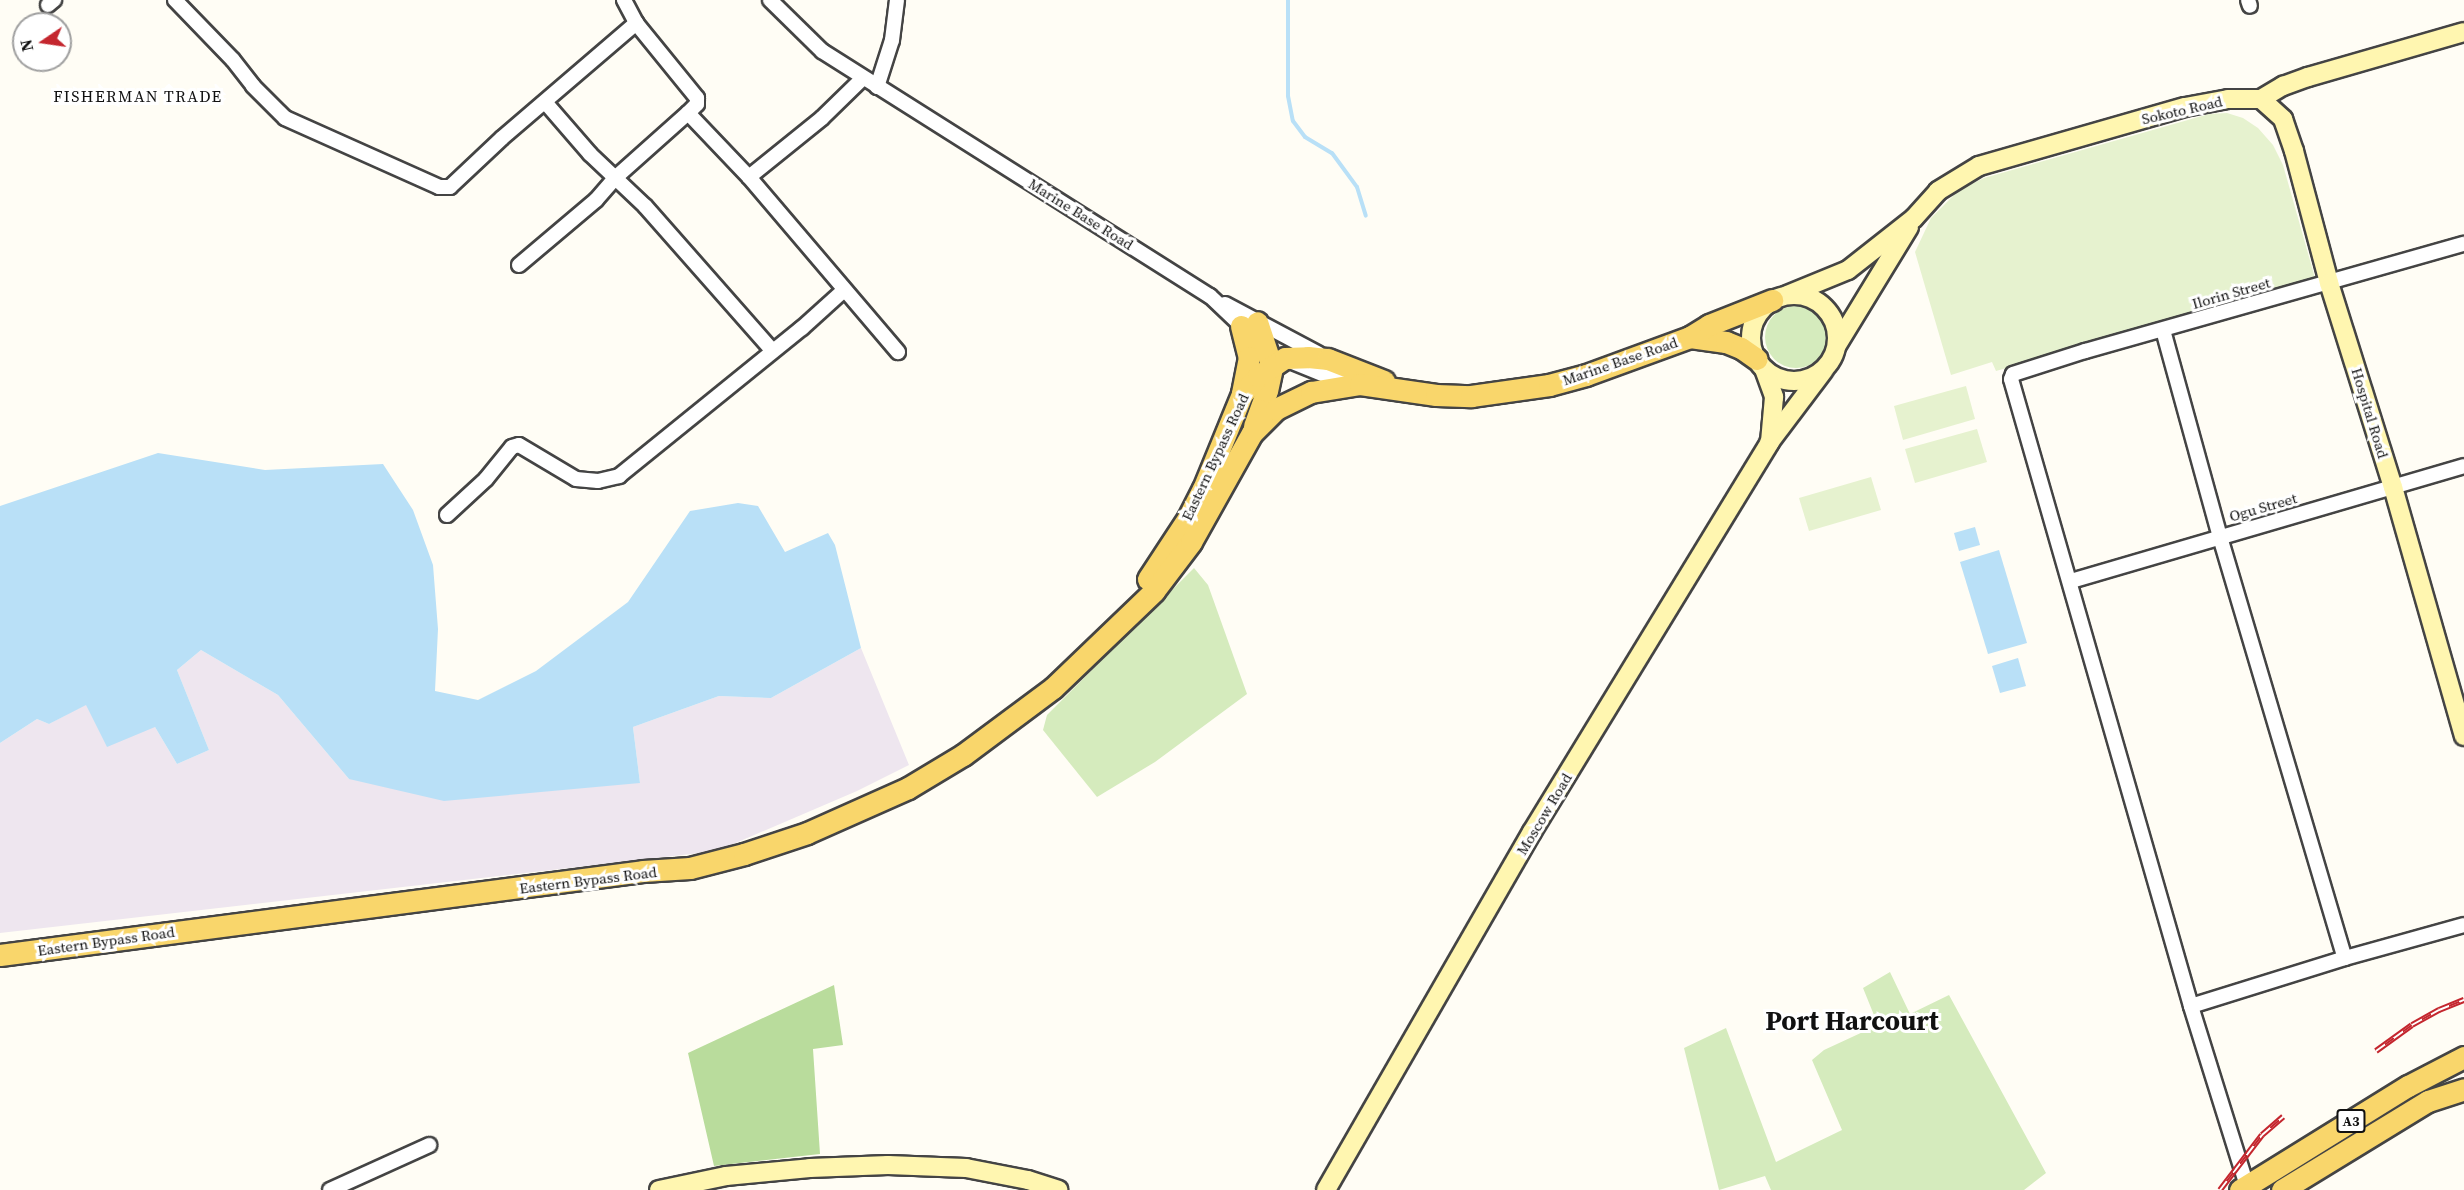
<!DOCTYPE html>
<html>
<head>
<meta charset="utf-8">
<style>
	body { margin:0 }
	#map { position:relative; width:2464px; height:1190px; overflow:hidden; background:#fffdf5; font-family:"Source Serif 4",serif }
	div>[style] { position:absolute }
	.industrial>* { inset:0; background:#eee6ef }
	.green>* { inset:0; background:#d5ebbd }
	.round { border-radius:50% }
	.forest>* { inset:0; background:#b9dc9c }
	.pitch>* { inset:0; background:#e6f2cf }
	.water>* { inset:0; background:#b9e0f7 }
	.stream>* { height:4px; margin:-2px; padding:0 2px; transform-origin:2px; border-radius:2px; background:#b9e0f7 }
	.roads { filter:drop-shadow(2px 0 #444) drop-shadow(-2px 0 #444) drop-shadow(0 2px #444) drop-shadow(0 -2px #444) }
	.street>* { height:14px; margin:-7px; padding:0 7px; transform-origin:7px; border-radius:7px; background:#fff }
	.secondary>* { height:18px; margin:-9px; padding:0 9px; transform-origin:9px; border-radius:9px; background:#fff6b0 }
	.secondary>.ring { margin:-9px; padding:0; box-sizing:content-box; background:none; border:18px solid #fff6b0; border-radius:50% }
	.primary>* { height:21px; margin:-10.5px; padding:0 10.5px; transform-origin:10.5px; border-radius:10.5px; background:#f9d66b }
	.rail>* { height:6px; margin-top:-3px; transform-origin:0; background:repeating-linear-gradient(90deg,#fff 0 11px,#c4262e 0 22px); box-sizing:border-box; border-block:2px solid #c4262e }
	span { translate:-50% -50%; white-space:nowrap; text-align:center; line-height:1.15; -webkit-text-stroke:6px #fff; paint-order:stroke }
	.shield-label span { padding:2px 4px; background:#fff; border:2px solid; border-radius:4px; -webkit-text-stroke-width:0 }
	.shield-label { font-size:14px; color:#111; font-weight:700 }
	.street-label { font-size:15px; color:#111 }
	.neighbourhood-label { font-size:16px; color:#111; letter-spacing:1.5px }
	.town-label { font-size:27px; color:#111; font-weight:700 }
	.north { position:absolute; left:12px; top:12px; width:60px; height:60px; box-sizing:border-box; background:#fff; border:2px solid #a0a0a0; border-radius:50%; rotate:257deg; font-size:16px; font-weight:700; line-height:24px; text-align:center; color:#111 }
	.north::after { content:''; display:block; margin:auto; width:21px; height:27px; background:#c4262e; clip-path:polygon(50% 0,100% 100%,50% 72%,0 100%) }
</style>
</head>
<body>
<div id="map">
	<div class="industrial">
		<i style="clip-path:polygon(861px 648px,909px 765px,857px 791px,717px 851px,0 933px,0 743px,37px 719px,49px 724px,86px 704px,155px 727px,177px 764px,209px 750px,177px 670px,201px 650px,278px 695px,349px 779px,640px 783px,633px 727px,719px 696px,771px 698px)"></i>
	</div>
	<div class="green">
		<i class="round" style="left:1765px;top:306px;width:62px;height:62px"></i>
		<i style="clip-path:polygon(1194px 568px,1208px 585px,1247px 694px,1155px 762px,1097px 797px,1043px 730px,1047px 715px)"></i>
		<i style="clip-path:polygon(1890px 972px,1910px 1014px,1949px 995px,2046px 1173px,2024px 1190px,1771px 1190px,1765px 1176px,1719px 1190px,1684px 1048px,1726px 1028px,1776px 1162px,1842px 1130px,1812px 1060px,1824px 1050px,1878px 1025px,1863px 988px)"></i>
	</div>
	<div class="forest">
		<i style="clip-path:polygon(834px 985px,843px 1045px,813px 1049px,820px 1154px,714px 1166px,688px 1053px)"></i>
	</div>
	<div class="pitch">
		<i style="clip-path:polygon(2227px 113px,2243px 118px,2258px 128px,2273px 145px,2283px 165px,2315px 278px,1996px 371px,1992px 362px,1951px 375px,1915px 252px,1931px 218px,1959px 190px,1984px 178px,2209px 114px)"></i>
		<i style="clip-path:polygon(1966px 386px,1975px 419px,1903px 440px,1894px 406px)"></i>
		<i style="clip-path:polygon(1977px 429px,1987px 462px,1915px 483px,1905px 449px)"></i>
		<i style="clip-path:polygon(1871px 477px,1881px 510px,1809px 531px,1799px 498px)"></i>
	</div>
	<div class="water">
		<i style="clip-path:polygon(158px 453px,265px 470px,383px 464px,413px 510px,433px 565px,438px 629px,435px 691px,478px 700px,536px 671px,628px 602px,690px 511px,738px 503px,758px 506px,785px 552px,828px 533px,835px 545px,861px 648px,771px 698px,719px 696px,633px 727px,640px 783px,444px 801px,349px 779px,278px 695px,201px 650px,177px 670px,209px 750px,177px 764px,155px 727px,107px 747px,86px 705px,49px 724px,37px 719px,0 743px,0 506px)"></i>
		<i style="clip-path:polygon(1975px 527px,1980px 545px,1959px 551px,1954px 533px)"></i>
		<i style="clip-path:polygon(1999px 550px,2027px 643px,1988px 654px,1960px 562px)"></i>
		<i style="clip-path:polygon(2018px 658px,2026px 686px,2000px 693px,1992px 666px)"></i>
	</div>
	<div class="stream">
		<i style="left:1288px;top:0;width:96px;rotate:90deg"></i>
		<i style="left:1288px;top:96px;width:25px;rotate:79deg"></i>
		<i style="left:1293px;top:121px;width:20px;rotate:53deg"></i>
		<i style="left:1305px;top:137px;width:31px;rotate:31deg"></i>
		<i style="left:1332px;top:153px;width:42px;rotate:53.7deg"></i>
		<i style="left:1357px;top:187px;width:30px;rotate:73deg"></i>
	</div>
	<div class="roads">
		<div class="street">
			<i style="left:175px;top:0;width:83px;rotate:46deg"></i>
			<i style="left:233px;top:60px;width:33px;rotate:52deg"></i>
			<i style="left:253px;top:86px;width:45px;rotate:45deg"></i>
			<i style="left:285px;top:118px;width:169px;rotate:24.1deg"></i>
			<i style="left:439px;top:187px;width:11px"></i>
			<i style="left:450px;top:187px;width:71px;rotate:-43.3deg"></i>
			<i style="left:502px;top:138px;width:177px;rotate:-40.6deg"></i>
			<i style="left:636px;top:23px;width:97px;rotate:50.9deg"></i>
			<i style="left:697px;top:98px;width:6px;rotate:90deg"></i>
			<i style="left:697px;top:104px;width:13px;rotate:135deg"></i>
			<i style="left:624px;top:0;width:26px;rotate:62deg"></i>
			<i style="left:770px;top:0;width:73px;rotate:44.4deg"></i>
			<i style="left:822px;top:51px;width:459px;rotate:32.3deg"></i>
			<i style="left:1210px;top:296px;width:51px;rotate:43.4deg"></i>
			<i style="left:2248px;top:0;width:6px;rotate:72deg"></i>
			<i style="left:48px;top:5px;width:8px;rotate:-40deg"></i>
			<i style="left:877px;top:87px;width:49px;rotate:-72.3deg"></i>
			<i style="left:892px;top:40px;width:40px;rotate:-82.9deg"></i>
			<i style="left:545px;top:102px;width:69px;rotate:49.1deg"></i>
			<i style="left:590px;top:154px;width:76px;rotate:43.4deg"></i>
			<i style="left:645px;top:206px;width:193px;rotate:48.6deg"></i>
			<i style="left:749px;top:177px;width:230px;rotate:49.6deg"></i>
			<i style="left:519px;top:265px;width:101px;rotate:-40.2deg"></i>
			<i style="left:596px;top:200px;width:29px;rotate:-49deg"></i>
			<i style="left:615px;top:178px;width:98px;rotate:-41.7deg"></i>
			<i style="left:688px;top:113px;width:88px;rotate:46.4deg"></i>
			<i style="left:749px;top:177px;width:94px;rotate:-38.9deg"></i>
			<i style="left:822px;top:118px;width:57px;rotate:-44.3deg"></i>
			<i style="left:1225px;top:304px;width:106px;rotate:28deg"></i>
			<i style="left:2163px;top:330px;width:215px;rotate:74.6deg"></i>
			<i style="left:2220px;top:537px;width:439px;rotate:73.5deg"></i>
			<i style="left:1290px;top:361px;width:40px;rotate:22deg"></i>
			<i style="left:1327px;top:376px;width:25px;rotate:14deg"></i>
			<i style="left:447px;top:515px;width:53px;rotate:-42.7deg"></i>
			<i style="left:486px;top:479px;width:41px;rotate:-50.9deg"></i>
			<i style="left:512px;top:447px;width:7px;rotate:-16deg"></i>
			<i style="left:519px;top:445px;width:66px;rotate:30.8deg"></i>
			<i style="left:576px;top:479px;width:22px;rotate:5deg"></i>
			<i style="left:598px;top:481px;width:22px;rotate:-13deg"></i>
			<i style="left:619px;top:476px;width:235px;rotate:-39deg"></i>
			<i style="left:802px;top:328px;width:57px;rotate:-42.1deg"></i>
			<i style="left:2071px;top:581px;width:409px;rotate:-16.3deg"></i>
			<i style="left:2191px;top:1006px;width:161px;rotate:-17.3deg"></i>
			<i style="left:2345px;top:958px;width:123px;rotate:-15.5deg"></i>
			<i style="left:2247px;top:1186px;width:189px;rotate:-107.3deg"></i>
			<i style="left:2191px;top:1006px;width:652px;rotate:-106.02deg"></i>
			<i style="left:2011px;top:379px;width:5px;rotate:-68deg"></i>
			<i style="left:2013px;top:374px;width:76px;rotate:-17.7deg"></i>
			<i style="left:2085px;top:351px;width:394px;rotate:-15.8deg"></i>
			<i style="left:330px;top:1190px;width:109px;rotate:-24.4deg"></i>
		</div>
		<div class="secondary">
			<i style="left:2261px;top:99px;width:30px;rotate:42deg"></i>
			<i style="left:2283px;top:119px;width:34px;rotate:71deg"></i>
			<i style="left:2294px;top:151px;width:137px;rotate:75.1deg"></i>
			<i style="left:2329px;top:283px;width:214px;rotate:72.6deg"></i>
			<i style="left:2393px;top:487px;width:259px;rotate:74.1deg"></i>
			<i style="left:1787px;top:295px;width:66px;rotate:-22.3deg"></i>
			<i style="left:1848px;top:270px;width:84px;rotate:-38.2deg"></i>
			<i style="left:1914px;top:218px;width:36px;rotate:-48deg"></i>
			<i style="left:1938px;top:191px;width:48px;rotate:-31.4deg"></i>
			<i style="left:1979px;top:166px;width:214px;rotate:-16deg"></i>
			<i style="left:2185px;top:107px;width:44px;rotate:-10.5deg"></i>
			<i style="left:2228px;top:99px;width:33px"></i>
			<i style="left:2261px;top:99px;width:26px;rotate:-31deg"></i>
			<i style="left:2283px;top:86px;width:27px;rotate:-20deg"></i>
			<i style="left:2308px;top:77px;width:162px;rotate:-16.1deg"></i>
			<i class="ring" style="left:1751px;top:295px;width:68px;height:68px"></i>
			<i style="left:1837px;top:345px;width:138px;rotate:-58.6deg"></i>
			<i style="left:1764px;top:369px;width:30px;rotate:70deg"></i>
			<i style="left:1774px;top:397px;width:45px;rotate:95.1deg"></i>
			<i style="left:659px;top:1190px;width:68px;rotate:-11.8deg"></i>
			<i style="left:726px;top:1176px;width:84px;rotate:-5.4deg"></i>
			<i style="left:810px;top:1168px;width:78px;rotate:-2.2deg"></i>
			<i style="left:888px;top:1165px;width:78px;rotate:2.2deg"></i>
			<i style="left:966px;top:1168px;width:63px;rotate:11deg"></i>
			<i style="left:1028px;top:1180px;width:32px;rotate:18deg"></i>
			<i style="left:1326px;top:1190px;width:413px;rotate:-60.1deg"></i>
			<i style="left:1532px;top:832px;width:456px;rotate:-58.6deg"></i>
			<i style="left:1769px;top:443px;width:91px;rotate:-53deg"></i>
		</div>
		<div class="primary">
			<i style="left:1241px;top:326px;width:32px;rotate:76deg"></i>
			<i style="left:1249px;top:357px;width:37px;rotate:101deg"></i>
			<i style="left:1690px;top:337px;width:36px;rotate:8deg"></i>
			<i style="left:1726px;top:342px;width:16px;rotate:22deg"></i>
			<i style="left:1741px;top:348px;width:19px;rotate:35deg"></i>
			<i style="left:1254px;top:426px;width:37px;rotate:-70deg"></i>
			<i style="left:1267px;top:391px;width:25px;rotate:-78deg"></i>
			<i style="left:1272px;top:367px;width:47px;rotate:-108.4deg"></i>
			<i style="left:1148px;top:579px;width:73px;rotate:-56.7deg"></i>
			<i style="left:1188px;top:518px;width:33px;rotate:-63deg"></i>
			<i style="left:1203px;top:489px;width:103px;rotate:-67.7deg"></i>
			<i style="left:1242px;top:394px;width:24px;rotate:-48deg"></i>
			<i style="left:1258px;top:376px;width:32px;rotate:-34deg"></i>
			<i style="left:1285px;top:358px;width:23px;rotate:-2deg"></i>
			<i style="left:1308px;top:357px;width:20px;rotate:6deg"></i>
			<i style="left:1328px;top:359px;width:60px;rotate:21.4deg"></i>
			<i style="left:0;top:955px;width:648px;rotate:-7.44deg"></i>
			<i style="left:643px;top:871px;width:47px;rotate:-3.7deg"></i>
			<i style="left:690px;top:868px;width:56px;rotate:-14.5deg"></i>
			<i style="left:744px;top:854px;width:66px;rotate:-18.4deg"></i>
			<i style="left:807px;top:833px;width:111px;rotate:-24deg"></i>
			<i style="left:908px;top:788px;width:64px;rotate:-31deg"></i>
			<i style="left:963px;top:755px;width:112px;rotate:-36.7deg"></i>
			<i style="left:1053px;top:688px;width:140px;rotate:-43.8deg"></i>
			<i style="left:1154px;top:591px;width:61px;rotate:-52.9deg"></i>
			<i style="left:1191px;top:542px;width:125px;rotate:-60.8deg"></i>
			<i style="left:1252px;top:433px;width:34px;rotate:-45deg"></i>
			<i style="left:1276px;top:409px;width:39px;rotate:-26deg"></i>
			<i style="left:1311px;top:392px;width:50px;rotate:-9.3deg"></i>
			<i style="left:1360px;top:384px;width:77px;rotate:8.2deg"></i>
			<i style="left:1436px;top:395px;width:35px;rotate:2deg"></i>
			<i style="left:1471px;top:396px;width:79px;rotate:-8deg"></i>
			<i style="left:1549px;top:385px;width:38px;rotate:-15deg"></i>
			<i style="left:1586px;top:375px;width:111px;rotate:-20.1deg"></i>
			<i style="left:1690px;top:337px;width:22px;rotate:-32deg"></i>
			<i style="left:1709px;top:325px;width:68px;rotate:-21.6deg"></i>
			<i style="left:2240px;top:1190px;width:198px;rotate:-31.8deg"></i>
			<i style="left:2408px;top:1086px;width:63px;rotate:-27.4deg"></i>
			<i style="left:2282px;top:1190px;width:171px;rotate:-31.4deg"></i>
			<i style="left:2428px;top:1101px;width:38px;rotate:-18deg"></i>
		</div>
	</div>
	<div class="rail">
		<i style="left:2376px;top:1051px;width:44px;rotate:-35.8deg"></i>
		<i style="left:2412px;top:1025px;width:31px;rotate:-29deg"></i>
		<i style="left:2439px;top:1010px;width:27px;rotate:-22deg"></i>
		<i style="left:2220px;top:1190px;width:69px;rotate:-52.6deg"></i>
		<i style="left:2262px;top:1135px;width:28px;rotate:-41deg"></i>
	</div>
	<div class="shield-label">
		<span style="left:2351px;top:1121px">A3</span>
	</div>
	<div class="street-label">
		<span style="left:2182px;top:110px;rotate:-13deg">Sokoto Road</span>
		<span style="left:1081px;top:214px;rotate:32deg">Marine Base Road</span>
		<span style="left:2231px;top:293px;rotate:-16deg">Ilorin Street</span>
		<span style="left:1620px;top:361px;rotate:-19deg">Marine Base Road</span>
		<span style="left:2370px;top:413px;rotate:73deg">Hospital Road</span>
		<span style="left:1215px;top:457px;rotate:-65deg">Eastern Bypass Road</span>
		<span style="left:2263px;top:507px;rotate:-16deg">Ogu Street</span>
		<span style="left:1544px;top:814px;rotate:-59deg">Moscow Road</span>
		<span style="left:588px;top:880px;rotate:-7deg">Eastern Bypass Road</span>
		<span style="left:106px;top:941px;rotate:-8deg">Eastern Bypass Road</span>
	</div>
	<div class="neighbourhood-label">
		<span style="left:138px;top:96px">FISHERMAN TRADE</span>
	</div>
	<div class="town-label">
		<span style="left:1852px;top:1021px">Port Harcourt</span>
	</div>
	<div class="north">N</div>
</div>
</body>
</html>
